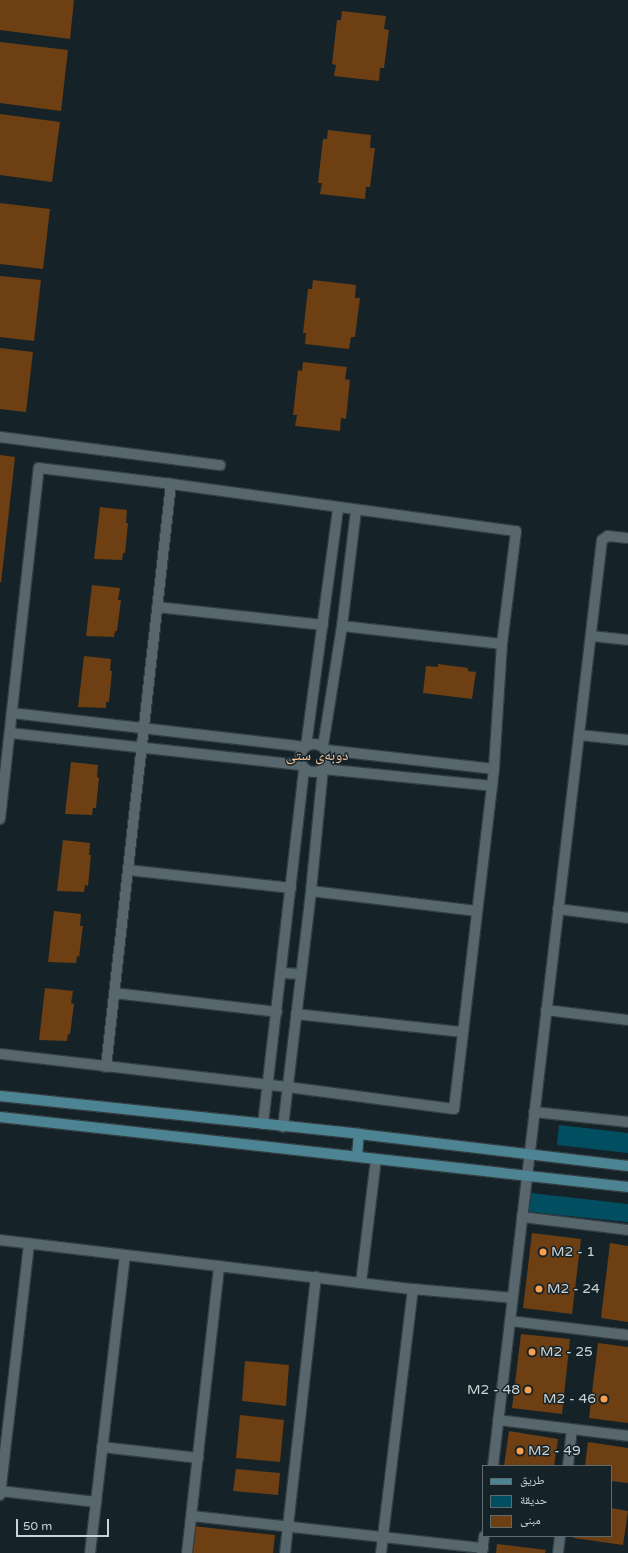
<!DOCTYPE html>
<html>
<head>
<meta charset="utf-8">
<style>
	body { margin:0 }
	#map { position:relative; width:628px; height:1553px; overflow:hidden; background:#152328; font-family:"Varela Round","Noto Naskh Arabic",sans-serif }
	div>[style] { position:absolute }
	.green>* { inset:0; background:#024e61 }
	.building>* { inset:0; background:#6d3f13 }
	.roads { filter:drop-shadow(1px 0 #323d41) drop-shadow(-1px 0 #323d41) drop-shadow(0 1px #323d41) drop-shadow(0 -1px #323d41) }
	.street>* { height:10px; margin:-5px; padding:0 5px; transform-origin:5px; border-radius:5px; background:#57676d }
	.street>.ring { margin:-5px; padding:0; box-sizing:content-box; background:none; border:10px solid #57676d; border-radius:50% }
	.secondary>* { height:10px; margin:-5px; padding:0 5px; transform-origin:5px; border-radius:5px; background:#4d8493 }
	.dots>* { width:11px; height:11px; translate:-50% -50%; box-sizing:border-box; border:2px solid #152328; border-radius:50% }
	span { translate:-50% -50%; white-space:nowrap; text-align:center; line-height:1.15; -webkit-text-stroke:3px #152328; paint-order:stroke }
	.poi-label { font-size:14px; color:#cad4d7 }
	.left { translate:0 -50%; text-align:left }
	.right { translate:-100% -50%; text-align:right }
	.neighbourhood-label { font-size:15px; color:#f7c49b }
	.legend { position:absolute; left:482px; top:1465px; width:130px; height:72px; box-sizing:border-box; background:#152328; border:1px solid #5d6a6e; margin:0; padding:5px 7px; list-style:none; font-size:12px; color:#cad4d7 }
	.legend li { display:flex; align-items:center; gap:8px; height:20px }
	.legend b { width:20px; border:1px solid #5d6a6e }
	.scale { position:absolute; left:16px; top:1519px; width:93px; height:18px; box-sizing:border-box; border:2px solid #cad4d7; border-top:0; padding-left:5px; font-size:12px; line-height:14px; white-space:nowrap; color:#cad4d7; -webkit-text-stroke:3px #152328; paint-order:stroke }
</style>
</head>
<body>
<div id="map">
	<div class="green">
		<i style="clip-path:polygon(559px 1125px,628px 1133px,628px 1153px,557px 1145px)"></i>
		<i style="clip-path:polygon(531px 1193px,628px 1204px,628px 1222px,529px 1212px)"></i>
	</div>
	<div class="building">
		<i style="clip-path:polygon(0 0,74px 0,70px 39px,0 30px)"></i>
		<i style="clip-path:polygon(342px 11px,386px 16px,384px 29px,389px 30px,384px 68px,380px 68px,379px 81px,334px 76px,336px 65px,332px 64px,337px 20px,341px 20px)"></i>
		<i style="clip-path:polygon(0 42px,68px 50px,61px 111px,0 103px)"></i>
		<i style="clip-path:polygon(0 114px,60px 122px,52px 182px,0 175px)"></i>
		<i style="clip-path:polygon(328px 130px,371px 135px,370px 148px,375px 148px,370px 187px,366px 187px,365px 199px,320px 194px,322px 183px,318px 183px,323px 139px,327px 139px)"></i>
		<i style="clip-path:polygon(0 203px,50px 209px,43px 269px,0 264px)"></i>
		<i style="clip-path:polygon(0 276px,41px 280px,34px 341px,0 337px)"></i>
		<i style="clip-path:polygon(313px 280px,356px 285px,355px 298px,360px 298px,355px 337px,351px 337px,349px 349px,305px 344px,306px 333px,303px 333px,308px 289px,312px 289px)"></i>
		<i style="clip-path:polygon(0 348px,33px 352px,26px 412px,0 409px)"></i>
		<i style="clip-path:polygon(303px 362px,347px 367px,345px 379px,350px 380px,346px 419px,341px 418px,340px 431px,295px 426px,297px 415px,293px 415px,298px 370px,302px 371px)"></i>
		<i style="clip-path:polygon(0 455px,15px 457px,1px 583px,0 582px)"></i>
		<i style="clip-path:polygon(100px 507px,127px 510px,126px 523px,128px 523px,125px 553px,123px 553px,122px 560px,94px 559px)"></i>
		<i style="clip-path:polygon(92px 585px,120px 588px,118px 600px,121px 600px,117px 631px,115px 631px,114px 637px,86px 636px)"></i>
		<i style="clip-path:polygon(84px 656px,111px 659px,110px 671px,112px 671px,109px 702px,106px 702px,106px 708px,78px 707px)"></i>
		<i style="clip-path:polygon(438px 664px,468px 668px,468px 671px,476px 672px,472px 699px,423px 693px,426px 666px,438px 667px)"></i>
		<i style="clip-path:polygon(71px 762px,98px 765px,97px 777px,99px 778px,96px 808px,93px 808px,92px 815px,65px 814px)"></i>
		<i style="clip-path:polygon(63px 840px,90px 843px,89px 855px,91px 855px,88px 886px,85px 885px,84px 892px,57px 891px)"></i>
		<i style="clip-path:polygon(54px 911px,81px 914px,80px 926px,83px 926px,79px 957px,77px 956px,76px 963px,48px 962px)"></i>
		<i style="clip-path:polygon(45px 988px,73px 991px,71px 1003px,74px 1004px,70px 1034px,68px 1034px,67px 1041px,39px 1040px)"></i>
		<i style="clip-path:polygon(532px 1233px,581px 1239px,572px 1314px,523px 1308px)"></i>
		<i style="clip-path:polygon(610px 1243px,628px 1246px,628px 1322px,601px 1318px)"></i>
		<i style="clip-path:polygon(521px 1334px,570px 1339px,562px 1414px,512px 1408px)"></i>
		<i style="clip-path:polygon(598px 1343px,628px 1347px,628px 1423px,589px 1418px)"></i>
		<i style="clip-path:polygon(245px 1361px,289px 1365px,286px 1406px,242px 1401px)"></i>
		<i style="clip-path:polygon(240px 1415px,284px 1420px,280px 1462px,236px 1458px)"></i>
		<i style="clip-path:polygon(509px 1431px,558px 1439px,554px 1466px,504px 1466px)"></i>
		<i style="clip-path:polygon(588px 1442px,628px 1448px,628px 1483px,611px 1481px,611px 1466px,585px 1466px)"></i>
		<i style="clip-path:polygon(236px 1469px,280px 1473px,278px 1495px,233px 1491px)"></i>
		<i style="clip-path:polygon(611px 1508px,628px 1511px,623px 1545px,574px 1538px,574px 1536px,611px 1536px)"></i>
		<i style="clip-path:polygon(193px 1526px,275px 1535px,273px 1553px,190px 1553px)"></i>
		<i style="clip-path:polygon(497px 1544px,546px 1550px,545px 1553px,496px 1553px)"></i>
	</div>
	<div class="roads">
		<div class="street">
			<i style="left:0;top:437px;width:222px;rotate:7.3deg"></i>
			<i style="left:157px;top:607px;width:167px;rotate:6.2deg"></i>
			<i style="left:342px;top:626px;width:161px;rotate:6.4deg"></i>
			<i style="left:591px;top:636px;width:37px;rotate:6deg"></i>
			<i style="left:12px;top:713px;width:294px;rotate:6.6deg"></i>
			<i style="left:10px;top:733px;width:294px;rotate:6.3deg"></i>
			<i style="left:579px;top:735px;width:49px;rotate:5.8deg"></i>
			<i class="ring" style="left:300px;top:744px;width:18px;height:18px"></i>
			<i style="left:306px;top:746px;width:240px;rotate:-82.3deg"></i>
			<i style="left:323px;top:746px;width:121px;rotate:-81deg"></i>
			<i style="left:342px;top:626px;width:117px;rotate:-83.1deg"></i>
			<i style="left:327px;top:750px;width:168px;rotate:6.5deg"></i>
			<i style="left:0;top:819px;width:353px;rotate:-83.7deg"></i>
			<i style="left:39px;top:468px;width:133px;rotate:6.9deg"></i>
			<i style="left:171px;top:484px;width:348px;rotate:7.8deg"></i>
			<i style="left:516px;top:531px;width:114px;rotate:97.1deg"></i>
			<i style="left:502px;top:644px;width:125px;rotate:93.7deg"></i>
			<i style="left:494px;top:769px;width:342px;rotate:96.7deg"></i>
			<i style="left:454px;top:1109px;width:168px;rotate:-172.5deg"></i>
			<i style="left:287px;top:1087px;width:289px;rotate:-173.4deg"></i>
			<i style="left:128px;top:870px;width:164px;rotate:6.3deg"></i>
			<i style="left:311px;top:891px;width:167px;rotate:6.9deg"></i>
			<i style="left:558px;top:909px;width:71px;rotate:7.3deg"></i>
			<i style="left:282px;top:973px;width:19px;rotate:3deg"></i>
			<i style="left:114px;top:993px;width:164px;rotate:6.6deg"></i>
			<i style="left:546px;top:1010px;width:83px;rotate:7deg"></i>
			<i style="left:296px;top:1014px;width:168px;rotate:6.2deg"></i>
			<i style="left:106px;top:1067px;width:587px;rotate:-83.64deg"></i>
			<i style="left:534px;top:1112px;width:95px;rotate:6.1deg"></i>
			<i style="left:263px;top:1124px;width:358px;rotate:-83.4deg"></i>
			<i style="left:283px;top:1127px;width:238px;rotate:-83.2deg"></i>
			<i style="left:311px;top:891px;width:123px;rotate:-84.4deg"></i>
			<i style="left:323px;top:769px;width:170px;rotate:5.7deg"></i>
			<i style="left:522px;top:1217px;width:107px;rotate:7deg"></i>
			<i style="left:0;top:1240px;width:416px;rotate:6.8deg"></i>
			<i style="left:413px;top:1289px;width:100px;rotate:5.1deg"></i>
			<i style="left:361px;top:1283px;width:125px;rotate:-83.1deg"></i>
			<i style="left:510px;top:1321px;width:119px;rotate:6.8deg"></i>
			<i style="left:498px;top:1420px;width:131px;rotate:7deg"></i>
			<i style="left:102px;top:1447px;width:97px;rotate:6.5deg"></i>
			<i style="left:493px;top:1466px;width:932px;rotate:-83.29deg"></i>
			<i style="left:602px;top:540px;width:7px;rotate:-34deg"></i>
			<i style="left:608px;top:536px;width:20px;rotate:6deg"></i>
			<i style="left:568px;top:1466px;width:36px;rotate:-84deg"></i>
			<i style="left:0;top:1491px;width:97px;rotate:6.5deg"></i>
			<i style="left:0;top:1495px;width:253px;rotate:-83.4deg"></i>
			<i style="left:192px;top:1516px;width:293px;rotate:6.3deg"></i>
			<i style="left:90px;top:1553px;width:300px;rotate:-83.3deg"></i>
			<i style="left:187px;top:1553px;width:289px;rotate:-83.6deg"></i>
			<i style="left:285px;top:1553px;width:278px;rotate:-83.6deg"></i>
			<i style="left:381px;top:1553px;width:266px;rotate:-83.1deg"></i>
			<i style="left:482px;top:1553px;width:17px;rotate:-83deg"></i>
			<i style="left:558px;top:1553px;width:17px;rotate:-83deg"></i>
		</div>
		<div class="secondary">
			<i style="left:0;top:1096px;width:361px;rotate:6deg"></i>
			<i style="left:359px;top:1134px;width:271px;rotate:6.8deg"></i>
			<i style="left:0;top:1117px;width:632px;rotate:6.36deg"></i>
			<i style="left:357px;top:1156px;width:22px;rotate:-85deg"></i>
		</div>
	</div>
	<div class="dots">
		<i style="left:543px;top:1252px;background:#fa9f4e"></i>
		<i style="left:539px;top:1289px;background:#fa9f4e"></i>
		<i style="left:532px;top:1352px;background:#fa9f4e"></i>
		<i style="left:528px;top:1390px;background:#fa9f4e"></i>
		<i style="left:604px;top:1399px;background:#fa9f4e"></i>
		<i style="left:520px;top:1451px;background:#fa9f4e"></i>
	</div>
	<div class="poi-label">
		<span class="left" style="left:551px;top:1252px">M2 - 1</span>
		<span class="left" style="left:547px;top:1289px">M2 - 24</span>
		<span class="left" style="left:540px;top:1352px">M2 - 25</span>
		<span class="right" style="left:520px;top:1390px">M2 - 48</span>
		<span class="right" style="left:596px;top:1399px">M2 - 46</span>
		<span class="left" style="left:528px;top:1451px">M2 - 49</span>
	</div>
	<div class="neighbourhood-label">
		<span style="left:317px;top:756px">دوبه‌ی ستی</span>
	</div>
	<ul class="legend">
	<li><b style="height:5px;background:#4d8493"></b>طريق</li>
	<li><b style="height:11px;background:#024e61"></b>حديقة</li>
	<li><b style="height:11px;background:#6d3f13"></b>مبنى</li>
	</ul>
	<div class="scale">50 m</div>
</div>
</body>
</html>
